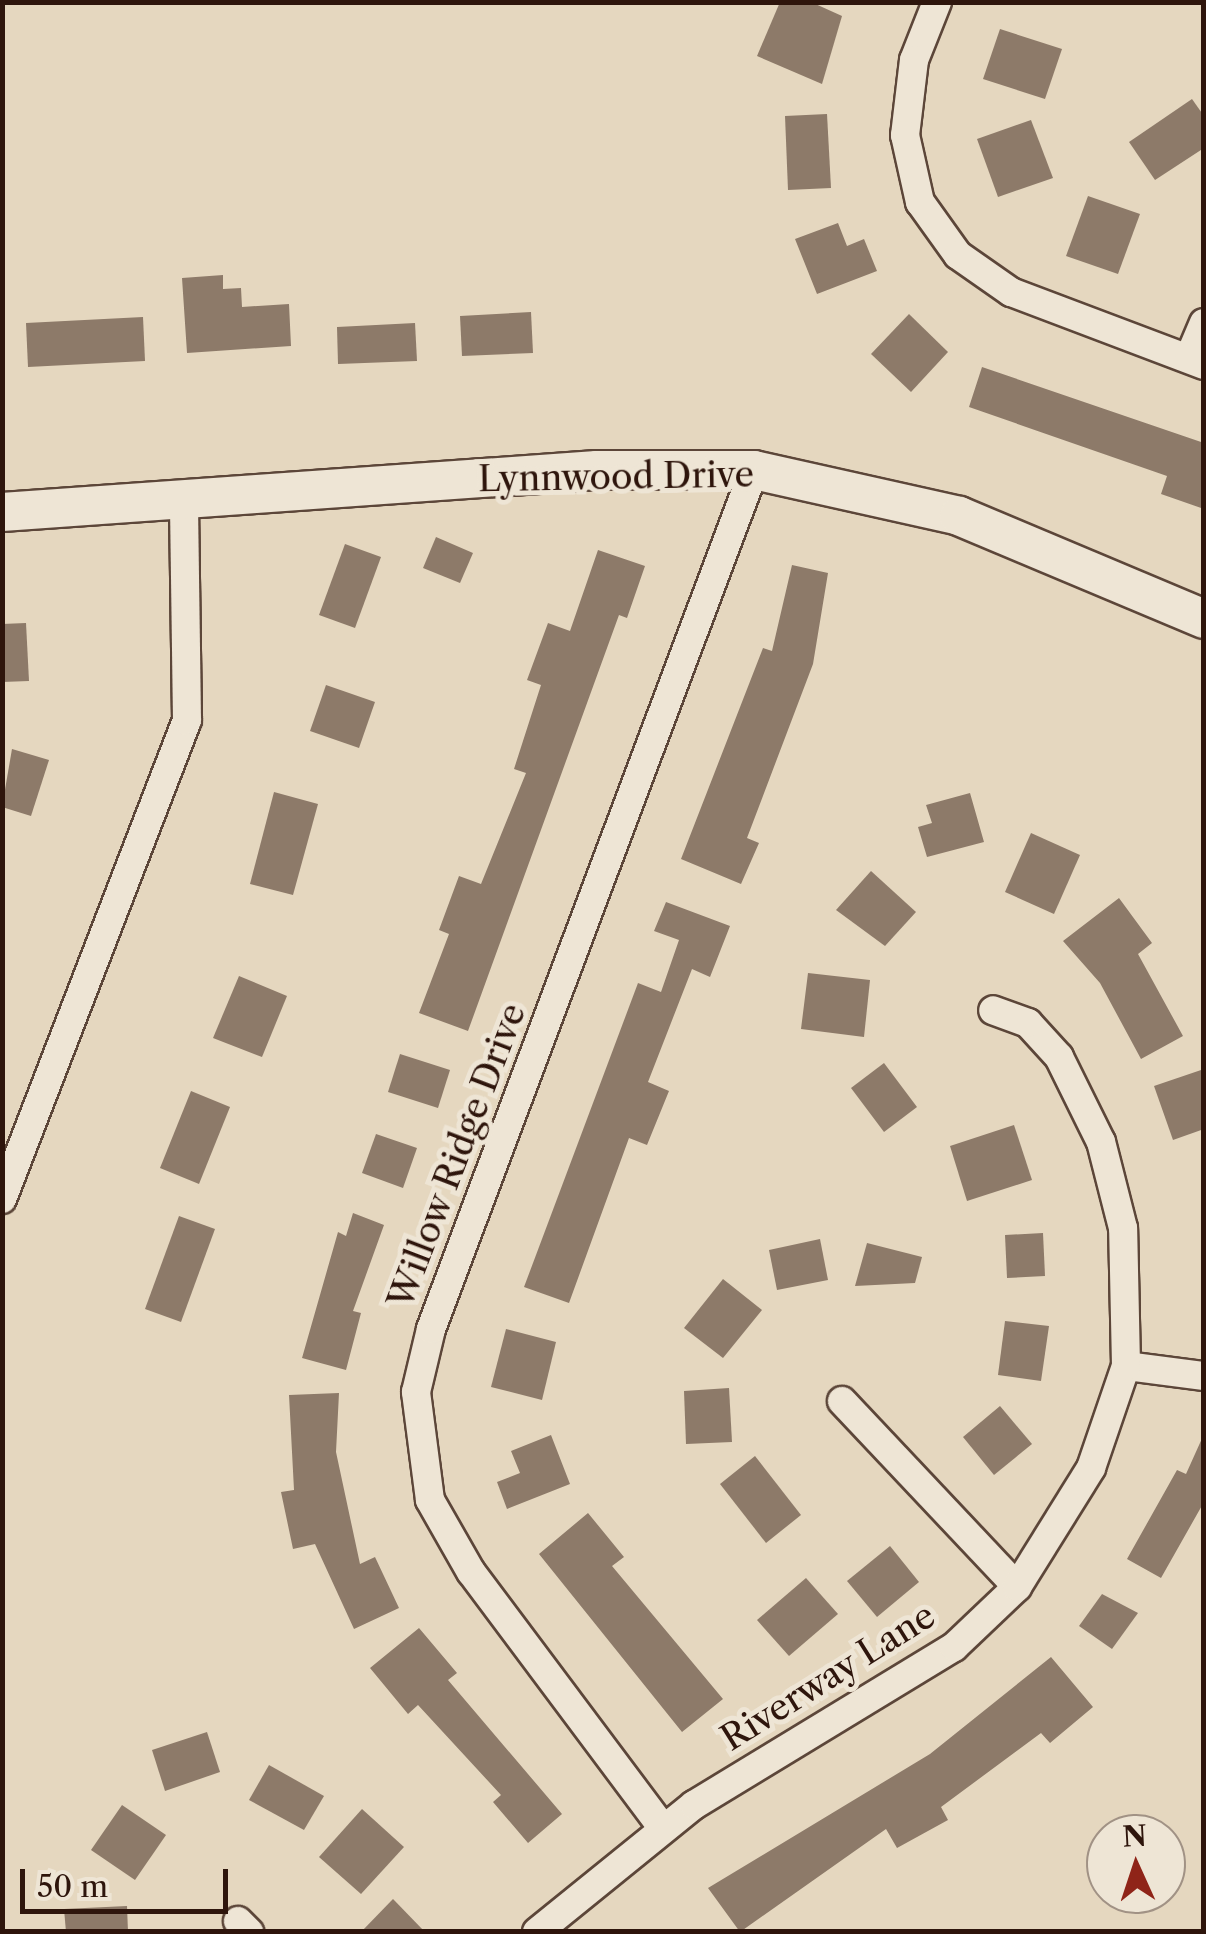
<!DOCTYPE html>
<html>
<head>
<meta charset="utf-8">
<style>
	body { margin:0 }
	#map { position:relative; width:1206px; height:1934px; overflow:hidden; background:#e5d7bf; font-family:"Libre Caslon Text",serif }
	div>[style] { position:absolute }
	.building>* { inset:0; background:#8d7a69 }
	.roads { filter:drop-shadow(2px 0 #5c4639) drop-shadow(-2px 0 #5c4639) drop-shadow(0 2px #5c4639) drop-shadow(0 -2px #5c4639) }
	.street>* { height:28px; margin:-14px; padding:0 14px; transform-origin:14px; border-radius:14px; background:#eee5d5 }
	.secondary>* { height:38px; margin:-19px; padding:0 19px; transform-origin:19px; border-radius:19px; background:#eee5d5 }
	span { translate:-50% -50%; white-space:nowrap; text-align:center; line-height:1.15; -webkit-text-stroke:10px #eee5d5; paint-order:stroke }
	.street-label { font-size:35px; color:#2e150c }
	.frame { position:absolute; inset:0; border:5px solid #2e150c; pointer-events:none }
	.north { position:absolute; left:1086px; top:1814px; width:100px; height:100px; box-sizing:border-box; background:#eee5d5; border:2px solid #a19285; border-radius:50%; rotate:357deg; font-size:28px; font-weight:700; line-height:40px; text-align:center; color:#2e150c }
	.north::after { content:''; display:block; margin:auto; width:35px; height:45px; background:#8f2418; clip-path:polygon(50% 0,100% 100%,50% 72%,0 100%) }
	.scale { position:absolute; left:20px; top:1869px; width:208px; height:45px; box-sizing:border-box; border:5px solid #2e150c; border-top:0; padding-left:12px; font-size:30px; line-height:35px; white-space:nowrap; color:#2e150c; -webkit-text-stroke:8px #eee5d5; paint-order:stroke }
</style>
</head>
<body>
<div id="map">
	<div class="building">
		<i style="clip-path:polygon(780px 2px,811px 2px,842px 16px,822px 84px,757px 56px)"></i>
		<i style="clip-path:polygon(1000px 29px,1062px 49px,1045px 99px,983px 79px)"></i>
		<i style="clip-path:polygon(1192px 99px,1204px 116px,1204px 148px,1155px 180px,1129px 142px)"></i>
		<i style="clip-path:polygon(827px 114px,831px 188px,788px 190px,785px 116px)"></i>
		<i style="clip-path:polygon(1031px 120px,1053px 178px,998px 197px,977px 139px)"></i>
		<i style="clip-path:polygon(1088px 196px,1140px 214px,1118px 274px,1066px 256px)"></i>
		<i style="clip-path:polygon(838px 223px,847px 246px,864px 239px,877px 271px,817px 294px,795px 239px)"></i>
		<i style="clip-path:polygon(223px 275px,223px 289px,241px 288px,242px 307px,289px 304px,291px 346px,187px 353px,182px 278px)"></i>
		<i style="clip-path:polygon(531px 312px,533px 353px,462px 356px,460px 316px)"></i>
		<i style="clip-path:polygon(909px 314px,948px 352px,911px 392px,871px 354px)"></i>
		<i style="clip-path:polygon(143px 317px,145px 361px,28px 367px,26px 323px)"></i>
		<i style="clip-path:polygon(415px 323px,417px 361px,338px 364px,337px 327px)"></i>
		<i style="clip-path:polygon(982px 367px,1204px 443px,1204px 509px,1161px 494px,1167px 476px,969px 407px)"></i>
		<i style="clip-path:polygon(436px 537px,473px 553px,460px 583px,423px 568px)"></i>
		<i style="clip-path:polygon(345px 544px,381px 557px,355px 628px,319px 615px)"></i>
		<i style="clip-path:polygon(598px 550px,645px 566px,627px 618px,619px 615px,468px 1031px,419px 1013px,449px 934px,439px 930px,459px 876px,481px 884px,526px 773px,514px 769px,541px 685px,527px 680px,548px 623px,570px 631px)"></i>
		<i style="clip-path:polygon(792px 565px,828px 573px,813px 664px,747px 838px,759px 843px,741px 884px,681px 859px,763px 648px,772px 651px)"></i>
		<i style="clip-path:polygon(26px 623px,29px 681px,2px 682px,2px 624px)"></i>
		<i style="clip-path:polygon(326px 685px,375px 702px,359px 748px,310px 731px)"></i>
		<i style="clip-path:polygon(12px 749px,49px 760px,31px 816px,2px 807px)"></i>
		<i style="clip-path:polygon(274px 792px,318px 804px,293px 895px,250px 884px)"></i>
		<i style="clip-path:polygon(970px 793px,984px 842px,927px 857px,918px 827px,932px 823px,926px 805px)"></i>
		<i style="clip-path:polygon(1031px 833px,1080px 855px,1054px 914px,1005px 892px)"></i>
		<i style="clip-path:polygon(871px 871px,916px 912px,885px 946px,836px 910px)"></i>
		<i style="clip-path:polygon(1119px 898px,1152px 943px,1138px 954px,1183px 1036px,1141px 1059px,1100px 983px,1063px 941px)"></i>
		<i style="clip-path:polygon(666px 902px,730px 926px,710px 977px,692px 969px,648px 1082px,669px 1091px,647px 1145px,629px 1138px,569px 1303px,524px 1287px,638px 983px,661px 992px,679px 940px,654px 931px)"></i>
		<i style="clip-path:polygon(808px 973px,870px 980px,864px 1037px,801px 1029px)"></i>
		<i style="clip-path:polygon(239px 976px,287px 996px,262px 1057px,213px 1038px)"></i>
		<i style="clip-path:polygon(400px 1054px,450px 1070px,438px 1108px,388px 1092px)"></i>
		<i style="clip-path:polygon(884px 1063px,917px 1107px,884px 1132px,851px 1088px)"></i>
		<i style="clip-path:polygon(1204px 1069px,1204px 1129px,1173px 1140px,1154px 1086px)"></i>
		<i style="clip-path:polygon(191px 1091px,230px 1107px,199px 1184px,160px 1168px)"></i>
		<i style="clip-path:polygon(1014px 1125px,1032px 1180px,967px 1201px,950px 1146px)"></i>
		<i style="clip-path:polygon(376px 1134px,417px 1148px,403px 1188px,362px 1173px)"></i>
		<i style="clip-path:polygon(353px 1213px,384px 1225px,353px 1311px,361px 1313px,346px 1370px,302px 1358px,338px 1232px,346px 1236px)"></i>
		<i style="clip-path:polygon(179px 1216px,215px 1229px,181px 1322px,145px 1309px)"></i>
		<i style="clip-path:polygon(1043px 1233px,1045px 1276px,1007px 1278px,1005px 1235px)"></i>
		<i style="clip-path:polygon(820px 1239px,828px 1280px,777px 1290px,769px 1250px)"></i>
		<i style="clip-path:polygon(867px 1243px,922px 1257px,915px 1283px,855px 1286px)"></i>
		<i style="clip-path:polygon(723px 1279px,762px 1310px,723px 1358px,684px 1328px)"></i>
		<i style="clip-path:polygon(1005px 1321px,1049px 1326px,1041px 1381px,998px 1375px)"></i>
		<i style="clip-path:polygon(506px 1329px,556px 1342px,542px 1400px,491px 1387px)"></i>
		<i style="clip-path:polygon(729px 1388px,732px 1442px,686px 1444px,684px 1391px)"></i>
		<i style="clip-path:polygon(339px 1393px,336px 1452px,360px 1564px,375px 1557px,399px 1608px,354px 1629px,315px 1544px,293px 1549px,281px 1492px,294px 1490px,289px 1395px)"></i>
		<i style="clip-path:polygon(1000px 1406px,1032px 1444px,994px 1475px,963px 1437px)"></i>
		<i style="clip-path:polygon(1204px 1434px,1204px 1502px,1161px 1578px,1127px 1559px,1177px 1470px,1186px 1474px)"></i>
		<i style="clip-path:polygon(551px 1435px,570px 1484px,507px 1509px,497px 1482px,520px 1473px,511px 1451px)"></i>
		<i style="clip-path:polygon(755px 1456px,801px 1515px,766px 1543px,720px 1484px)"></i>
		<i style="clip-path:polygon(588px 1513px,624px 1557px,612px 1566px,723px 1699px,682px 1732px,539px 1554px)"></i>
		<i style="clip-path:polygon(890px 1546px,919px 1582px,877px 1617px,847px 1581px)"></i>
		<i style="clip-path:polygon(806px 1578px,838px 1614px,789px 1656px,757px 1620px)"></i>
		<i style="clip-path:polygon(1102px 1594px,1138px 1613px,1112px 1649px,1079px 1626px)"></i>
		<i style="clip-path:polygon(419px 1628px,457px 1673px,448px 1680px,562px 1814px,528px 1843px,493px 1802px,501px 1795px,418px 1705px,408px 1714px,370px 1668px)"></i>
		<i style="clip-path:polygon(1051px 1657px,1093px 1707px,1050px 1743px,1041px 1733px,941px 1807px,948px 1820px,897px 1848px,886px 1829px,740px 1932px,708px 1888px,930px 1754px)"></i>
		<i style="clip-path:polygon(207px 1732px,220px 1772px,165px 1791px,152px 1750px)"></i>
		<i style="clip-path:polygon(269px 1765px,324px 1796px,304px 1830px,249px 1800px)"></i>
		<i style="clip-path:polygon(122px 1805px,166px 1835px,135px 1880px,91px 1850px)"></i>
		<i style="clip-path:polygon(362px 1809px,404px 1847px,361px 1894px,319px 1857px)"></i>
		<i style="clip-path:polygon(393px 1899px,425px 1932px,361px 1932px)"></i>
		<i style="clip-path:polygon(127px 1906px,128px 1932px,66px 1932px,64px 1909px)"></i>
	</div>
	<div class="roads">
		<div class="street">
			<i style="left:937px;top:2px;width:62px;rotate:111.6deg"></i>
			<i style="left:914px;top:60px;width:76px;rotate:96.8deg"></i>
			<i style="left:905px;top:135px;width:69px;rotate:77.4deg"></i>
			<i style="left:920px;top:202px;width:65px;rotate:54.4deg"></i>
			<i style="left:958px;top:255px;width:65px;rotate:34.9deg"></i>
			<i style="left:1011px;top:292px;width:206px;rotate:20.7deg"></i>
			<i style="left:1189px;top:358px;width:38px;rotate:-67deg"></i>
			<i style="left:2px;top:1199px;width:513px;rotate:-68.88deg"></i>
			<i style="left:187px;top:720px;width:220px;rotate:-90.8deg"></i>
			<i style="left:1126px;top:1366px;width:79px;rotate:7.3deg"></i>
			<i style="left:842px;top:1401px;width:255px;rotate:46.7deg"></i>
			<i style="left:662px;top:1827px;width:319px;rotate:-126.8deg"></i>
			<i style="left:471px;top:1572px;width:83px;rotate:-119.7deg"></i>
			<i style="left:430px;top:1500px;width:109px;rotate:-97.4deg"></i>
			<i style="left:416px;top:1392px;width:65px;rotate:-76.6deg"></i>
			<i style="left:431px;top:1329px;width:918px;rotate:-69.39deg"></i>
			<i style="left:238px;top:1921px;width:16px;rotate:45deg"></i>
			<i style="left:537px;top:1932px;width:202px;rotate:-39deg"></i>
			<i style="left:694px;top:1805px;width:304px;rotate:-31.3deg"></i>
			<i style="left:954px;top:1647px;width:87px;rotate:-43.6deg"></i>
			<i style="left:1017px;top:1587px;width:140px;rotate:-58.1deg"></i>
			<i style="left:1091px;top:1468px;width:108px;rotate:-71.1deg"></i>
			<i style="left:1126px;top:1366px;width:138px;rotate:-91.2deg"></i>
			<i style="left:1123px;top:1228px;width:89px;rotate:-104.3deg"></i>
			<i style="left:1101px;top:1142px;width:95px;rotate:-116.3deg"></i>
			<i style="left:1059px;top:1057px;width:46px;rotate:-132.4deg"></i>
			<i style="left:1028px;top:1023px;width:37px;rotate:-160deg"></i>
		</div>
		<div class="secondary">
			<i style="left:2px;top:512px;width:596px;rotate:-4.04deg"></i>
			<i style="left:597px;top:470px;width:157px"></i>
			<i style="left:754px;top:470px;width:210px;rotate:12.6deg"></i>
			<i style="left:959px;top:516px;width:266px;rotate:22.8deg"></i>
		</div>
	</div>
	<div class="street-label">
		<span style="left:616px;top:477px;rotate:-1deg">Lynnwood Drive</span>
		<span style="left:457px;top:1156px;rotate:-69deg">Willow Ridge Drive</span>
		<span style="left:828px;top:1677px;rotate:-32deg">Riverway Lane</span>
	</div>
	<div class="frame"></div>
	<div class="north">N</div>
	<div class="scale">50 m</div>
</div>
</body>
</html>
